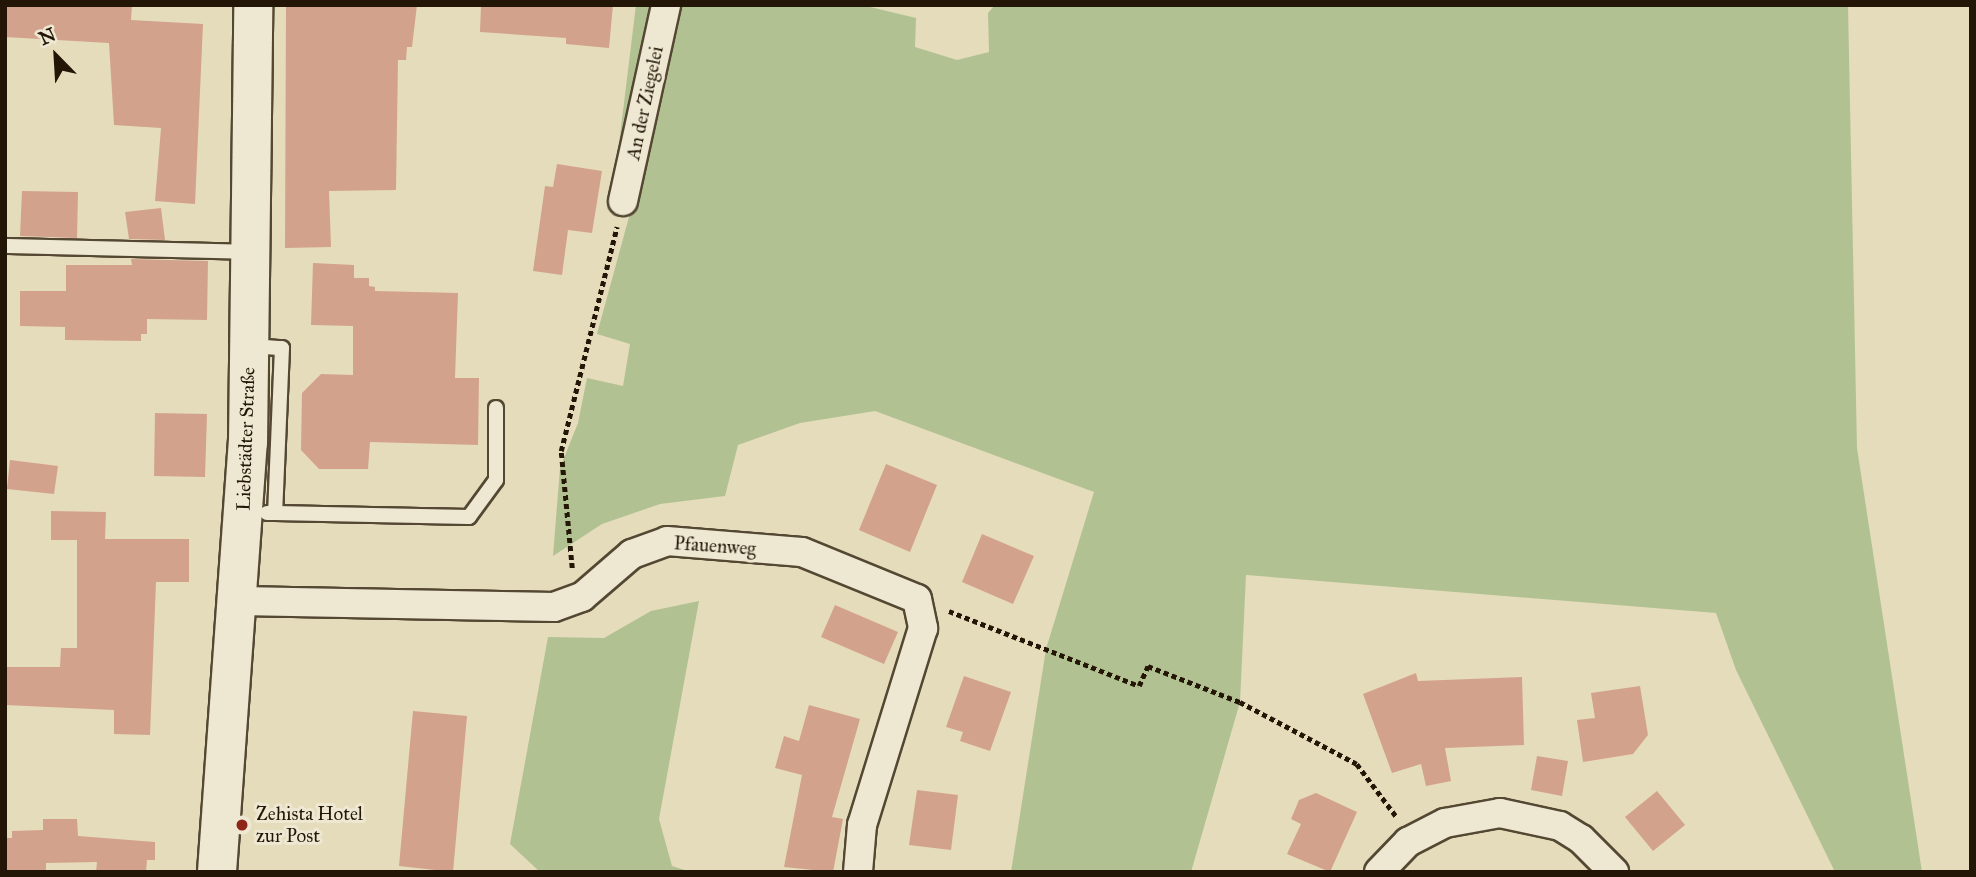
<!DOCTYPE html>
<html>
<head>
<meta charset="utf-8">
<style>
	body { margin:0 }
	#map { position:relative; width:1976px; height:877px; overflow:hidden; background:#e5dcbb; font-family:"IM FELL Great Primer",serif }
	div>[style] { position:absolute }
	.green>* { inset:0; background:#b2c192 }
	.building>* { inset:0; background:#d3a28d }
	.path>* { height:4.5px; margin-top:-2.25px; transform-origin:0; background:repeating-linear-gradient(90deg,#241606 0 5px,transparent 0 8.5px) }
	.roads { filter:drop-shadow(2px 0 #544833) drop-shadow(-2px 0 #544833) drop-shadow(0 2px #544833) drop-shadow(0 -2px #544833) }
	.lane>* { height:14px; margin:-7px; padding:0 7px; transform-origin:7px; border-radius:7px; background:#eee8d3 }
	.street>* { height:28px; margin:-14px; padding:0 14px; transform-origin:14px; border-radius:14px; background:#eee8d3 }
	.secondary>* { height:38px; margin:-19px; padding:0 19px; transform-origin:19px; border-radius:19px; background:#eee8d3 }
	.dots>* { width:19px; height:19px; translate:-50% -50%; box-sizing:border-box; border:4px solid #eee8d3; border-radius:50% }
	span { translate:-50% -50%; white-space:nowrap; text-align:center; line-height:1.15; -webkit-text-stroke:6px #eee8d3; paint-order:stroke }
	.street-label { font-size:19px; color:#241606 }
	.poi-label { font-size:19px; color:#241606 }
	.left { translate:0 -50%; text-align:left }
	.frame { position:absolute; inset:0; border:7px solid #241606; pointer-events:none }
	.north { position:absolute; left:21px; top:21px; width:70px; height:70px; -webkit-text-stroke:5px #eee8d3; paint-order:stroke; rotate:336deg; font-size:19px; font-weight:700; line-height:28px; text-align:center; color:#241606 }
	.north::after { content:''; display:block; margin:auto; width:24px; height:32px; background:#241606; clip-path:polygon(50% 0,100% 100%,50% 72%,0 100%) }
</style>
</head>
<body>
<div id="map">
	<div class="green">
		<i style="clip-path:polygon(636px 5px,657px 5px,623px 165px,616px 168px)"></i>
		<i style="clip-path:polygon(673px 5px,862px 5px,916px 18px,915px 47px,957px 60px,989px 52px,988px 13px,995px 5px,1848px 5px,1857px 448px,1922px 872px,1835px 872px,1736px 670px,1716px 613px,1246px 575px,1240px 702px,1191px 872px,1011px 872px,1046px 649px,1094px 492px,875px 411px,800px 423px,738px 445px,725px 496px,660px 504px,602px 524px,553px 556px,560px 468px,578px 423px,587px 378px,623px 386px,630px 344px,597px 334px,629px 217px)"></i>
		<i style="clip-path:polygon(699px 601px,659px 819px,672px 866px,691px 872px,540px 872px,510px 844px,548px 637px,604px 638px,651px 611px)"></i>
	</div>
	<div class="building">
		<i style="clip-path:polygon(5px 5px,132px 5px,131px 20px,203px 24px,195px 204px,155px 201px,161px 128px,114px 125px,109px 43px,5px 37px)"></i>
		<i style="clip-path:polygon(286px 5px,417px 5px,412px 47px,407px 47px,406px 60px,398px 60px,396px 190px,329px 191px,331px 247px,285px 248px)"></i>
		<i style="clip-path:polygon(481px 5px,613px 5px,609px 48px,566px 44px,566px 38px,480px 32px)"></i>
		<i style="clip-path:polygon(557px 164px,602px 171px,592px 233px,568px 230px,562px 275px,533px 271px,545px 186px,553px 187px)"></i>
		<i style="clip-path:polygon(22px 191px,78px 192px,77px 238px,20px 236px)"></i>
		<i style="clip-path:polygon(161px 208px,165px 240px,129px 239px,125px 212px)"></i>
		<i style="clip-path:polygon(131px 259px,208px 261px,207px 320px,147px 319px,147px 334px,141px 334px,141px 341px,65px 340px,65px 327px,20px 326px,20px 291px,66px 291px,66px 265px,132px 265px)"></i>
		<i style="clip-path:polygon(313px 263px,354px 265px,354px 278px,369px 278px,369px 286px,375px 287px,375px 291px,458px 293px,455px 378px,479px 378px,478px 445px,370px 442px,368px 469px,319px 469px,301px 450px,302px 393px,321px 374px,353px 375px,353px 326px,311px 325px)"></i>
		<i style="clip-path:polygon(155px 413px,207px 414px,205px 477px,154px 476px)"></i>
		<i style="clip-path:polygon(10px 460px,58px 466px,54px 494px,7px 489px)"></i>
		<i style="clip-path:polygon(886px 464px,937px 485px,910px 552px,859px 530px)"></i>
		<i style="clip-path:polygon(51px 511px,106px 512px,105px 539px,189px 539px,189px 582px,156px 582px,150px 735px,114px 734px,114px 710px,5px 705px,5px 667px,60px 667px,61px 648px,77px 648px,77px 540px,51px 540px)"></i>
		<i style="clip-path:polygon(982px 534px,1034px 556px,1013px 604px,962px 582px)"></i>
		<i style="clip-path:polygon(835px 605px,898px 632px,884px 664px,821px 637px)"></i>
		<i style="clip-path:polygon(1416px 673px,1418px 681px,1522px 677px,1524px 745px,1445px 748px,1451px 781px,1426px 786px,1421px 764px,1392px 773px,1363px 694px)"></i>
		<i style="clip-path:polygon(964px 676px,1011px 692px,990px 751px,960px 741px,963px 732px,946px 727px)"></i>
		<i style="clip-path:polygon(1640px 686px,1648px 735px,1633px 754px,1583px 762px,1577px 720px,1595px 718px,1591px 693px)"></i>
		<i style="clip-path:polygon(809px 705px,860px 719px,832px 817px,843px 819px,833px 872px,784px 867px,802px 775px,775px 768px,784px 736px,799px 741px)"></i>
		<i style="clip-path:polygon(413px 711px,467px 716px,453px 872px,399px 866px)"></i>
		<i style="clip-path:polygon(1537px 756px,1568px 761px,1562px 796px,1531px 790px)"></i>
		<i style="clip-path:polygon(917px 790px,958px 795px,951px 850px,909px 845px)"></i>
		<i style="clip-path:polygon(1657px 791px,1685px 825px,1653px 851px,1625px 817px)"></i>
		<i style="clip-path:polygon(1316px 793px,1357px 812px,1330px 872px,1287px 854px,1301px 824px,1291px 819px,1299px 800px)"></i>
		<i style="clip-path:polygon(43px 819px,77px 819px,78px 836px,155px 842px,155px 860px,147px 860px,146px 872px,96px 872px,97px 862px,46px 863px,46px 872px,5px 872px,5px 838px,12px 838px,12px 831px,43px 830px)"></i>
	</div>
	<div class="path">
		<i style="left:572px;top:568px;width:118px;rotate:-95.4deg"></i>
		<i style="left:561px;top:451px;width:231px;rotate:-76deg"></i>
		<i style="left:949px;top:611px;width:204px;rotate:21.5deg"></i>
		<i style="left:1139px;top:686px;width:22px;rotate:-66deg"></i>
		<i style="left:1148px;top:666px;width:99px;rotate:21.4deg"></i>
		<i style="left:1240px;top:702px;width:132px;rotate:27.9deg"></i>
		<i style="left:1357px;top:764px;width:65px;rotate:53.1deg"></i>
	</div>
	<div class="roads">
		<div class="lane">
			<i style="left:5px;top:246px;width:243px;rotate:1.4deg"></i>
			<i style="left:251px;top:346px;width:31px;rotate:4deg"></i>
			<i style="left:282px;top:348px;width:165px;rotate:92.4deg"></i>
			<i style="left:275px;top:513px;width:8px;rotate:180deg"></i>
			<i style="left:275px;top:513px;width:194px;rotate:1.2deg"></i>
			<i style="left:469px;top:517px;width:46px;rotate:-53.9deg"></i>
			<i style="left:496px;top:480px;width:72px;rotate:-90deg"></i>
		</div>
		<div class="street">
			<i style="left:623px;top:201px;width:201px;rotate:-77.6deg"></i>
			<i style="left:240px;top:601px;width:314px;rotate:1.1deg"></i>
			<i style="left:554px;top:607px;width:30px;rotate:-20deg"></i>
			<i style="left:582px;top:597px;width:66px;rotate:-40.7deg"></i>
			<i style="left:632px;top:554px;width:37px;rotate:-20deg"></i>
			<i style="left:667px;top:541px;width:135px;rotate:4.7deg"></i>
			<i style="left:802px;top:552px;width:124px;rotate:22.2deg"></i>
			<i style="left:917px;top:599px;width:30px;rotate:78deg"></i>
			<i style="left:923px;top:628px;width:206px;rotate:107.2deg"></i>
			<i style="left:862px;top:825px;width:47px;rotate:94.9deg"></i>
			<i style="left:1379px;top:872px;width:42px;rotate:-46deg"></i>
			<i style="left:1408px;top:842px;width:42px;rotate:-27.2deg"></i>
			<i style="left:1445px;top:823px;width:56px;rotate:-10.3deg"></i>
			<i style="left:1500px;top:813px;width:61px;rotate:12.2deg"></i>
			<i style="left:1560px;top:826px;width:25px;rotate:32deg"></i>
			<i style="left:1581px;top:839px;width:47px;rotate:45deg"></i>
		</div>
		<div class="secondary">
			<i style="left:217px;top:872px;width:430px;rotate:-85.9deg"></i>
			<i style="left:248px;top:443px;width:438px;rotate:-89.3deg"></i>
		</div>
	</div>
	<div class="dots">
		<i style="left:242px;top:825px;background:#8f2418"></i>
	</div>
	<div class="street-label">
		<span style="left:645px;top:103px;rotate:-78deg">An der Ziegelei</span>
		<span style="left:246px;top:439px;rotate:-88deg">Liebstädter Straße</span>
		<span style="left:715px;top:546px;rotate:4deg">Pfauenweg</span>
	</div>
	<div class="poi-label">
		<span class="left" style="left:256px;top:825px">Zehista Hotel<br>zur Post</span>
	</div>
	<div class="frame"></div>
	<div class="north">N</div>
</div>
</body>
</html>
